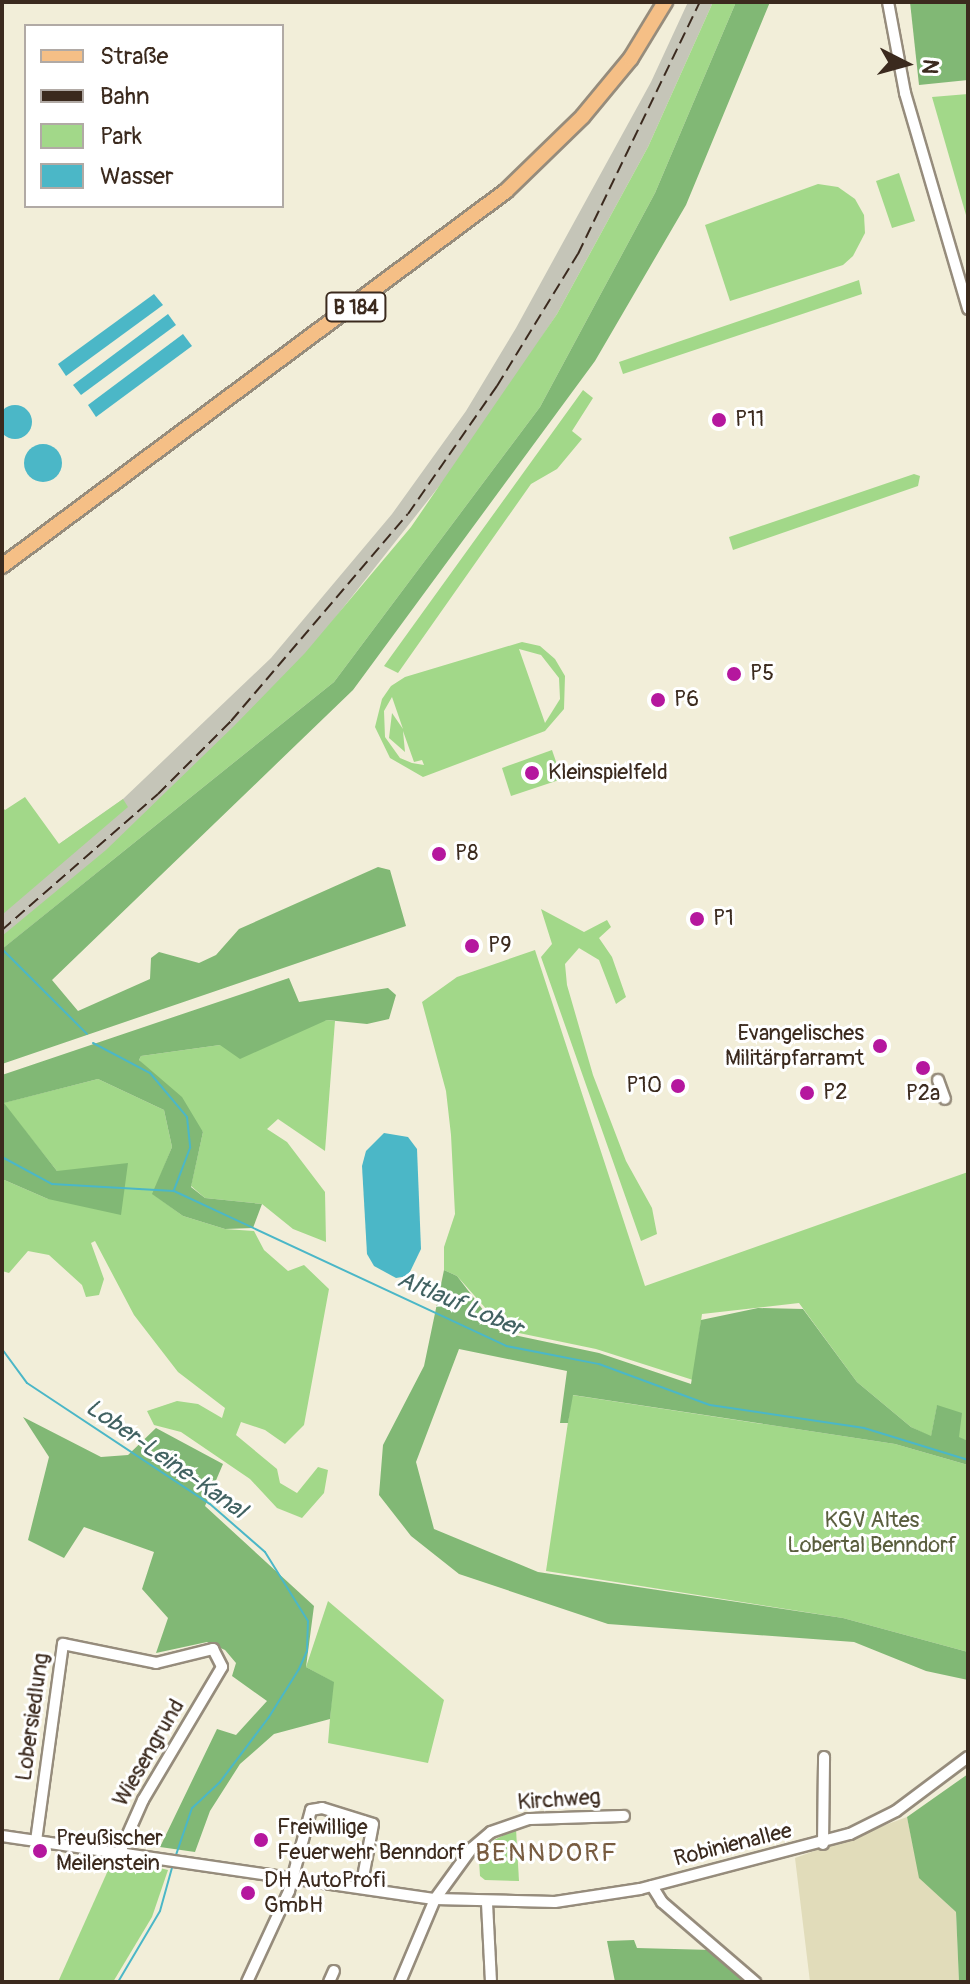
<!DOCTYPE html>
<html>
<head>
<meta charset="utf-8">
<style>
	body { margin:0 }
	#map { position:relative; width:970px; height:1984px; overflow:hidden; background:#f2eed9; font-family:Pangolin,sans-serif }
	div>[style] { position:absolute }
	.built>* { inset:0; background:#e1dcba }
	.industrial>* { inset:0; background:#c5c5b8 }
	.green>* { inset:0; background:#a2d889 }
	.forest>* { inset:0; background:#81b875 }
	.water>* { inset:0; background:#4bb7c7 }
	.round { border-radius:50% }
	.stream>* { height:2px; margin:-1px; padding:0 1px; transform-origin:1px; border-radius:1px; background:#4bb7c7 }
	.roads { filter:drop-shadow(2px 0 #968c7c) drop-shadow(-2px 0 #968c7c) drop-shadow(0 2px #968c7c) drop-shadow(0 -2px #968c7c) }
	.minor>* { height:10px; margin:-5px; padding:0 5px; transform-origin:5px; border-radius:5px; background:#fff }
	.major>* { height:14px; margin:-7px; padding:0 7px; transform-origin:7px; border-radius:7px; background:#f5bf86 }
	.rail>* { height:2px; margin-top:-1px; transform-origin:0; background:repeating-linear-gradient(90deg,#3b2a1e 0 12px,transparent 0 18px) }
	.dots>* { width:22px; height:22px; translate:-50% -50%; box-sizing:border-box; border:4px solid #fff; border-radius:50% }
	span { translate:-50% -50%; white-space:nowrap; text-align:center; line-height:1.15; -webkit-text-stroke:6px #fff; paint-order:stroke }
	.shield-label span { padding:2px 6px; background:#fff; border:2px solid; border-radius:6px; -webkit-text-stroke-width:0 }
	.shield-label { font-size:20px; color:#3b2a1e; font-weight:700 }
	.poi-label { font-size:22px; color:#3b2a1e }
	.left { translate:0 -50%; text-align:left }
	.right { translate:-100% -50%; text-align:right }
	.park-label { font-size:22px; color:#5a5e3e }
	.street-label { font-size:22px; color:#3b2a1e }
	.water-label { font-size:24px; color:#416262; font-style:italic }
	.quarter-label { font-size:26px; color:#785c40; letter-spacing:2px }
	.frame { position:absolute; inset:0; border:4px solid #3b2a1e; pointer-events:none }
	.legend { position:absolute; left:24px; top:24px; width:260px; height:184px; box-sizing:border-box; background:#fff; border:2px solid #b1aaa5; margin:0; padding:10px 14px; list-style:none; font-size:24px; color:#3b2a1e }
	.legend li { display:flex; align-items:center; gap:16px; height:40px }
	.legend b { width:40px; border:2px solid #b1aaa5 }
	.north { position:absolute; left:866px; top:24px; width:80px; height:80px; -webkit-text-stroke:6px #fff; paint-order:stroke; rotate:96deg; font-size:22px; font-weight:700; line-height:32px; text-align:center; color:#3b2a1e }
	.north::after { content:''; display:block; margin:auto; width:28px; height:36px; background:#3b2a1e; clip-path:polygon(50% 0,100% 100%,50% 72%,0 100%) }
</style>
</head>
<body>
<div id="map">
	<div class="built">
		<i style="clip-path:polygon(907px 1817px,920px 1878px,956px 1912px,959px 1982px,810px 1982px,795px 1858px)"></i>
	</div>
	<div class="industrial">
		<i style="clip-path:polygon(688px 2px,713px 2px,648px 147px,557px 314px,463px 456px,290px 675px,101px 869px,2px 949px,2px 898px,59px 844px,123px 799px,271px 658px,392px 514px,466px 411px,516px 328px,651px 82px)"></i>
	</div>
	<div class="green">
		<i style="clip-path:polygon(713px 2px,736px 2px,655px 193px,540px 407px,334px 682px,2px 949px,2px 936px,106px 850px,234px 726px,305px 653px,411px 527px,557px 314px,648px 147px)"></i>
		<i style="clip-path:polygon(968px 94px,968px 222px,932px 97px)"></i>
		<i style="clip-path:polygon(899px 173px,915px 221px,892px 228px,876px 181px)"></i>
		<i style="clip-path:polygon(818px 184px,838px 187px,855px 199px,864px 215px,865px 233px,853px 256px,843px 265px,730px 301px,705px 225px)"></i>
		<i style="clip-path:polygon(859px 280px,862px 294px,623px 374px,619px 362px)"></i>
		<i style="clip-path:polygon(583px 390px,593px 398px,572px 431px,582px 439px,557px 469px,531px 484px,398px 673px,384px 666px)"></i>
		<i style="clip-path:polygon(914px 474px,920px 476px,918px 486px,733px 550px,729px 537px)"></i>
		<i style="clip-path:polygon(evenodd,522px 642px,540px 646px,555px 659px,565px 676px,564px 709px,545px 731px,423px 777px,390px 758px,375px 727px,382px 699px,391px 686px,405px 677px,522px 642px,519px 649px,541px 655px,559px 678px,560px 699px,545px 723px,519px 649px,522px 642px,392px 697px,403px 729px,392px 713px,389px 738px,405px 752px,403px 731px,414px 762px,422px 760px,424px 765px,412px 763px,400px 758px,385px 737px,384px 711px,392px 697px)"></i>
		<i style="clip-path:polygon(552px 750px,562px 779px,511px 796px,502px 768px)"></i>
		<i style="clip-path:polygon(25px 797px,59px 844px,123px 799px,128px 807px,3px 914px,2px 807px,5px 810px)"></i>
		<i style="clip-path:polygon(541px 909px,584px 932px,607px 920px,611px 927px,599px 938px,612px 957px,626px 997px,616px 1004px,599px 960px,579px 948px,565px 964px,567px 985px,593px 1075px,626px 1161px,652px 1208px,657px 1234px,641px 1241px,541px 957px,552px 944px)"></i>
		<i style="clip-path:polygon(535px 950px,645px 1286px,968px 1172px,968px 1441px,959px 1438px,937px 1406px,931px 1437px,911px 1427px,857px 1382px,799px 1303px,702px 1314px,693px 1380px,596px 1349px,505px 1330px,457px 1276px,444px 1270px,444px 1247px,455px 1214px,451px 1135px,446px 1091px,422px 1002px,457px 977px)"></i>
		<i style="clip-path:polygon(327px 1020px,335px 1021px,325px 1151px,278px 1119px,267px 1129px,287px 1142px,325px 1192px,326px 1242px,293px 1229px,262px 1204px,205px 1198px,191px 1186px,203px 1132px,139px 1060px,141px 1056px,220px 1045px)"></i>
		<i style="clip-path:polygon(98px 1079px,164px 1110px,172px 1147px,153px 1194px,183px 1216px,225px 1229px,254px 1231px,264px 1250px,288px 1271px,304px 1265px,329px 1289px,304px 1425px,285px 1444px,265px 1430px,241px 1422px,236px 1435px,277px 1469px,280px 1483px,297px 1493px,318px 1467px,328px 1470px,324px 1493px,302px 1518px,277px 1508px,250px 1479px,181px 1432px,154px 1425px,147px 1411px,177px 1401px,198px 1404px,222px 1418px,225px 1408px,178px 1372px,134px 1315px,95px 1241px,91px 1243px,104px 1279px,99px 1295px,86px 1297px,82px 1285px,49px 1255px,28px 1251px,9px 1273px,2px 1271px,2px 1179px,48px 1199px,57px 1171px,3px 1103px)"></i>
		<i style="clip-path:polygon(572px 1395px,895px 1444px,968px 1465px,968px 1652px,843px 1618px,546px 1571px)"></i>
		<i style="clip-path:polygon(328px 1601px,444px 1700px,428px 1763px,328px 1743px,333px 1682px,306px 1667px)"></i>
		<i style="clip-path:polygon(516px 1829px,519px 1881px,485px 1880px,480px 1876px,479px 1860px,488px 1843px)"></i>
		<i style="clip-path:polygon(114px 1857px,168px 1870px,152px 1917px,113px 1982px,58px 1982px)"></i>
	</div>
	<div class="forest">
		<i style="clip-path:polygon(736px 2px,770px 2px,686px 205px,595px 361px,353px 690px,52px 980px,78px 1011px,150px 979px,151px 958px,159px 952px,199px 963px,216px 955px,239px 929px,378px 867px,390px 870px,406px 926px,2px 1064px,2px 949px,334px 682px,540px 407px,655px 193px)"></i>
		<i style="clip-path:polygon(910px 2px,968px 2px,968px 80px,919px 85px)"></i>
		<i style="clip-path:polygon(289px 978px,299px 1002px,388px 988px,396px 995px,389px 1019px,367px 1024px,327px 1020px,240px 1059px,220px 1045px,141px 1056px,139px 1060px,182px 1097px,203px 1132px,191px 1187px,205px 1198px,262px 1204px,253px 1228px,225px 1229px,183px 1216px,152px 1194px,172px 1147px,164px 1110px,98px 1079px,4px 1103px,57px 1171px,128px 1163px,121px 1215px,48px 1199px,2px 1179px,2px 1075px)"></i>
		<i style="clip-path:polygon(444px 1270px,457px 1276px,500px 1332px,599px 1353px,691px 1384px,701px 1320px,758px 1308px,803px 1309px,857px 1382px,911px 1427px,931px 1436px,937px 1405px,962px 1413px,959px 1437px,968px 1441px,968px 1465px,895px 1444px,573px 1395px,568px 1423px,560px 1423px,567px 1371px,459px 1349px,416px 1462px,434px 1529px,538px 1572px,843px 1618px,968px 1652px,968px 1680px,926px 1671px,854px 1642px,608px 1624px,459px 1574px,411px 1536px,379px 1495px,383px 1445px,424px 1366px)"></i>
		<i style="clip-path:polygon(23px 1417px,101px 1457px,128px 1455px,156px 1428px,223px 1464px,205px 1506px,314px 1606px,306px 1667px,334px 1682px,330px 1719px,274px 1734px,240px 1764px,210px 1811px,195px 1852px,160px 1847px,217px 1729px,236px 1735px,267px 1701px,232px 1676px,236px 1663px,225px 1650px,207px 1642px,156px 1653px,168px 1618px,142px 1589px,154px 1552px,84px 1527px,64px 1558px,28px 1540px,49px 1457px)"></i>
		<i style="clip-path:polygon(968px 1774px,968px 1982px,959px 1982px,956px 1912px,919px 1878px,907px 1817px)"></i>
		<i style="clip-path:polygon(634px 1940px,637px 1948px,712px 1950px,751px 1982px,615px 1982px,607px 1941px)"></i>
	</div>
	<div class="water">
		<i style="clip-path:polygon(154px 294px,163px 305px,66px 376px,58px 364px)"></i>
		<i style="clip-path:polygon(168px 314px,176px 325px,81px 395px,73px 385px)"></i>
		<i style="clip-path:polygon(183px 334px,192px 346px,96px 417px,88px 405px)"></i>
		<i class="round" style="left:-2px;top:405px;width:34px;height:34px"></i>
		<i class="round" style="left:24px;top:444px;width:38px;height:38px"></i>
		<i style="clip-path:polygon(384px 1133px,408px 1137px,417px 1149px,421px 1249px,408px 1276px,396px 1278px,374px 1266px,367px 1254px,362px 1166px,366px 1151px)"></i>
	</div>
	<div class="stream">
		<i style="left:2px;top:949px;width:120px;rotate:45deg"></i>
		<i style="left:93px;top:1043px;width:64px;rotate:27.8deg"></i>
		<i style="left:150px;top:1073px;width:57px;rotate:49.9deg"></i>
		<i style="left:187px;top:1117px;width:31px;rotate:84deg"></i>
		<i style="left:190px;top:1148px;width:45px;rotate:110.9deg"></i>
		<i style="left:2px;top:1157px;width:57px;rotate:28.4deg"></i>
		<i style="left:52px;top:1184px;width:122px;rotate:3.3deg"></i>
		<i style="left:174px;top:1191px;width:366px;rotate:25deg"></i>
		<i style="left:506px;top:1346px;width:95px;rotate:11deg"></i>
		<i style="left:599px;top:1364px;width:118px;rotate:20.3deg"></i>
		<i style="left:710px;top:1405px;width:156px;rotate:8.5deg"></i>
		<i style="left:864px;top:1428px;width:109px;rotate:17.1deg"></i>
		<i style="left:2px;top:1349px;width:42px;rotate:53.7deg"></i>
		<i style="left:27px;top:1383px;width:219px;rotate:33.5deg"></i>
		<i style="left:210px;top:1504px;width:73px;rotate:41.1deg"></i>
		<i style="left:265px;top:1552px;width:81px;rotate:58.1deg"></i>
		<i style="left:308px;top:1621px;width:30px;rotate:92deg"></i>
		<i style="left:307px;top:1651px;width:20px;rotate:114deg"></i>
		<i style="left:299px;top:1669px;width:57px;rotate:122deg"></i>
		<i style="left:269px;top:1717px;width:81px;rotate:127deg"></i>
		<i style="left:220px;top:1782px;width:38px;rotate:137deg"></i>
		<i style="left:192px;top:1808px;width:53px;rotate:108.8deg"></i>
		<i style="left:118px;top:1982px;width:82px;rotate:-59.4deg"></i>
		<i style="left:160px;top:1911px;width:49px;rotate:-74.5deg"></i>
	</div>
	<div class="roads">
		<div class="minor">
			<i style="left:888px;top:2px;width:93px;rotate:79.4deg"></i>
			<i style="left:905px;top:93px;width:225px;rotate:73.7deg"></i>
			<i style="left:938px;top:1080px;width:20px;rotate:70deg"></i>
			<i style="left:2px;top:1836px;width:438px;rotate:8.3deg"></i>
			<i style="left:435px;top:1899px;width:120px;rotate:1.4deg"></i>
			<i style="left:555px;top:1902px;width:86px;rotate:-8.7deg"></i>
			<i style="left:640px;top:1889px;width:217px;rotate:-14.7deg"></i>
			<i style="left:850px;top:1834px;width:51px;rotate:-26.6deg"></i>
			<i style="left:896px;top:1811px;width:90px;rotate:-36.9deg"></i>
			<i style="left:36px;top:1841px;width:199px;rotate:-82.2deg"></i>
			<i style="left:63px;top:1644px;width:95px;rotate:11.5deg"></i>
			<i style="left:156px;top:1663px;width:59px;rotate:-13.8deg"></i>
			<i style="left:213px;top:1649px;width:20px;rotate:63deg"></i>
			<i style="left:222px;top:1667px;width:155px;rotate:120.7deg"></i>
			<i style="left:143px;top:1800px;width:57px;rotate:113.9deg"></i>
			<i style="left:823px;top:1844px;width:87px;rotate:-89.3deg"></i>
			<i style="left:652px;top:1886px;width:19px;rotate:58deg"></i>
			<i style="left:662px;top:1902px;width:123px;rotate:40.7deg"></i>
			<i style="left:487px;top:1903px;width:79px;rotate:87.1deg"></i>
			<i style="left:247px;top:1982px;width:100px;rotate:-65.2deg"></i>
			<i style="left:289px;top:1891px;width:84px;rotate:-74.8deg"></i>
			<i style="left:311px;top:1810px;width:11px;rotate:-10deg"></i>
			<i style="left:322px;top:1808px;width:53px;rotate:17.4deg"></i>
			<i style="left:373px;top:1824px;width:65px;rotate:100.6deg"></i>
			<i style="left:329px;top:1982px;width:12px;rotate:-66deg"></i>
			<i style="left:400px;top:1982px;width:90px;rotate:-67.1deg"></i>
			<i style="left:435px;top:1899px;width:63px;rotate:-54deg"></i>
			<i style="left:472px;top:1848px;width:25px;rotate:-40deg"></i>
			<i style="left:491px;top:1832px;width:39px;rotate:-19deg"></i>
			<i style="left:528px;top:1819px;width:96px;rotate:-1.8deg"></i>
		</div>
		<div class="major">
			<i style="left:2px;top:566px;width:628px;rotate:-36.65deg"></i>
			<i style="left:506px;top:191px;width:107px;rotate:-44.2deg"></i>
			<i style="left:583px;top:116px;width:75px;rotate:-50.4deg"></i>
			<i style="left:631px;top:58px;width:66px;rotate:-58.7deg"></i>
		</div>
	</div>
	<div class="rail">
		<i style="left:2px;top:930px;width:207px;rotate:-41.1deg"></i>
		<i style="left:158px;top:794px;width:103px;rotate:-45deg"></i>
		<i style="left:231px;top:721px;width:272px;rotate:-49.5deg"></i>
		<i style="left:408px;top:514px;width:156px;rotate:-55.2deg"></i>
		<i style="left:497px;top:386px;width:155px;rotate:-58.5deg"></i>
		<i style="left:578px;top:254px;width:280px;rotate:-64.2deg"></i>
	</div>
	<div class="dots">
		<i style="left:719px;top:420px;background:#b5179e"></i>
		<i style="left:734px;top:674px;background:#b5179e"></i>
		<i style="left:658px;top:700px;background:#b5179e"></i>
		<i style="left:532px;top:773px;background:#b5179e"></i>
		<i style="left:439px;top:854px;background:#b5179e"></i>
		<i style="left:697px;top:919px;background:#b5179e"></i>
		<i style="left:472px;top:946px;background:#b5179e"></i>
		<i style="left:880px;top:1046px;background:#b5179e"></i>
		<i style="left:923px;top:1068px;background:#b5179e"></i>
		<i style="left:678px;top:1086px;background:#b5179e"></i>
		<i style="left:807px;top:1093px;background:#b5179e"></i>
		<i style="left:261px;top:1840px;background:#b5179e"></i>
		<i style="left:40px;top:1851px;background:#b5179e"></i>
		<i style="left:248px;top:1893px;background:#b5179e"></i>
	</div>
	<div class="shield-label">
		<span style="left:356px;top:307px">B 184</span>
	</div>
	<div class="poi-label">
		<span class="left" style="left:735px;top:420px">P11</span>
		<span class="left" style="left:750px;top:674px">P5</span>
		<span class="left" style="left:674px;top:700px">P6</span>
		<span class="left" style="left:548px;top:773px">Kleinspielfeld</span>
		<span class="left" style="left:455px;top:854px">P8</span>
		<span class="left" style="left:713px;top:919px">P1</span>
		<span class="left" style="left:488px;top:946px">P9</span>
		<span class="right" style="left:864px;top:1046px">Evangelisches<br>Militärpfarramt</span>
		<span class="right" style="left:662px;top:1086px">P10</span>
		<span class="left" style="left:823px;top:1093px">P2</span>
		<span style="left:923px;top:1094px">P2a</span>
		<span class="left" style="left:277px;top:1840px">Freiwillige<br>Feuerwehr Benndorf</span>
		<span class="left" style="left:56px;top:1851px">Preußischer<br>Meilenstein</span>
		<span class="left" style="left:264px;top:1893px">DH AutoProfi<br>GmbH</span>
	</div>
	<div class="park-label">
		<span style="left:872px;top:1533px">KGV Altes<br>Lobertal Benndorf</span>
	</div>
	<div class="street-label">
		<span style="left:33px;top:1717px;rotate:-82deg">Lobersiedlung</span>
		<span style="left:149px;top:1753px;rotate:-60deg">Wiesengrund</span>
		<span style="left:559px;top:1800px;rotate:-4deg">Kirchweg</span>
		<span style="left:733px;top:1845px;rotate:-14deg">Robinienallee</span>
	</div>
	<div class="water-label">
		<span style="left:460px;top:1304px;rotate:23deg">Altlauf Lober</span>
		<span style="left:166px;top:1459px;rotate:35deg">Lober-Leine-Kanal</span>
	</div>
	<div class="quarter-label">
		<span style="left:547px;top:1854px">BENNDORF</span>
	</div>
	<div class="frame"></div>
	<ul class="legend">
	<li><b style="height:10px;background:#f5bf86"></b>Straße</li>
	<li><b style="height:10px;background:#3b2a1e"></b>Bahn</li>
	<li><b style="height:22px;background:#a2d889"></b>Park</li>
	<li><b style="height:22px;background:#4bb7c7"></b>Wasser</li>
	</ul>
	<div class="north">N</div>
</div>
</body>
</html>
